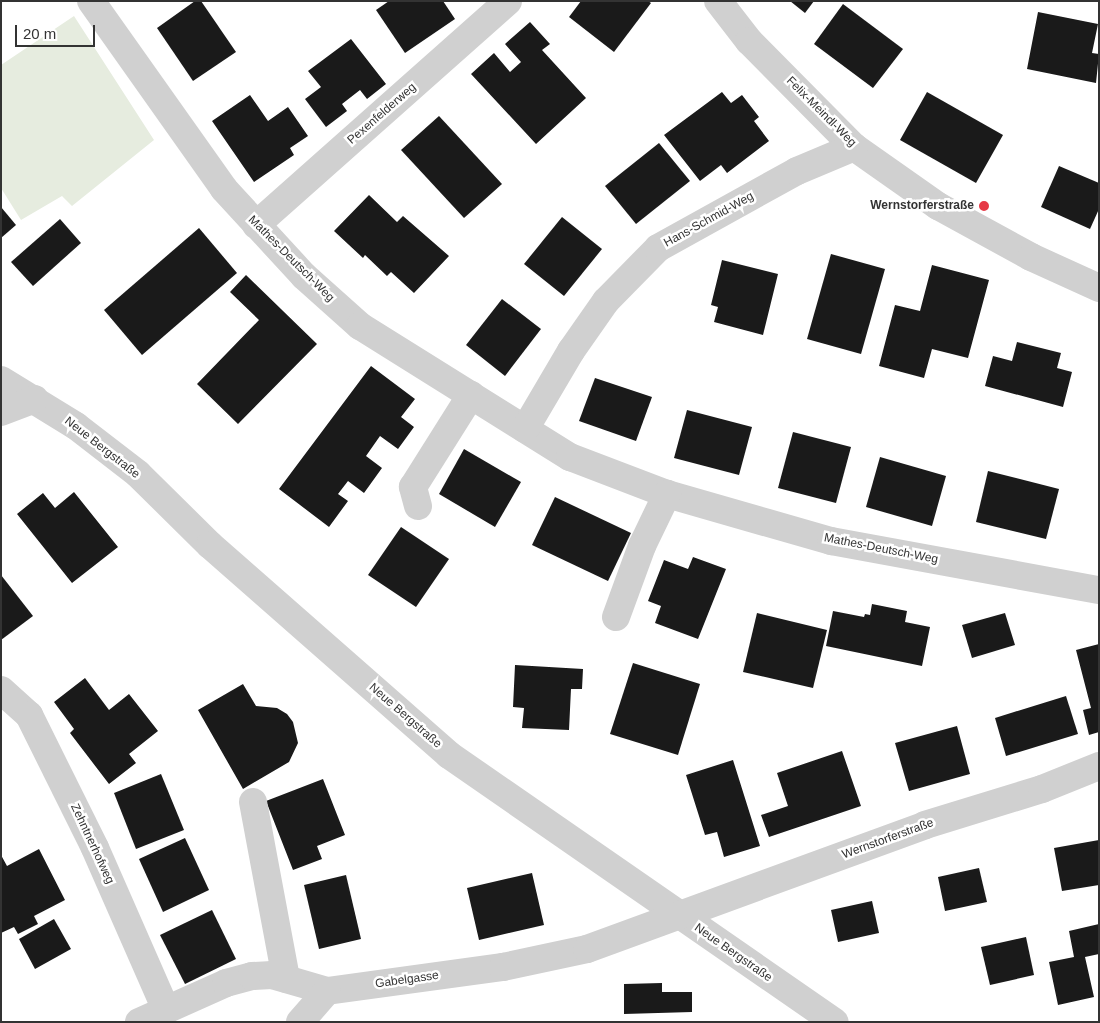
<!DOCTYPE html>
<html>
<head>
<meta charset="utf-8">
<style>
	body { margin:0 }
	#map { position:relative; width:1100px; height:1023px; overflow:hidden; background:#fff; font-family:Helvetica,sans-serif }
	div>[style] { position:absolute }
	.green>* { inset:0; background:#e6ecdf }
	.building>* { inset:0; background:#1a1a1a }
	.minor>* { height:28px; margin:-14px; padding:0 14px; transform-origin:14px; border-radius:14px; background:#d0d0d0 }
	.dots>* { width:14px; height:14px; translate:-50% -50%; box-sizing:border-box; border:2px solid #fff; border-radius:50% }
	span { translate:-50% -50%; white-space:nowrap; text-align:center; line-height:1.15; -webkit-text-stroke:5px #fff; paint-order:stroke }
	.street-label { font-size:12px; color:#333 }
	.poi-label { font-size:12px; color:#333; font-weight:700 }
	.right { translate:-100% -50%; text-align:right }
	.frame { position:absolute; inset:0; border:2px solid #333; pointer-events:none }
	.scale { position:absolute; left:15px; top:25px; width:80px; height:22px; box-sizing:border-box; border:2px solid #333; border-top:0; padding-left:6px; font-size:15px; line-height:18px; white-space:nowrap; color:#333; -webkit-text-stroke:4px #fff; paint-order:stroke }
</style>
</head>
<body>
<div id="map">
	<div class="green">
		<i style="clip-path:polygon(74px 16px,154px 140px,72px 206px,62px 196px,21px 220px,1px 188px,1px 65px)"></i>
	</div>
	<div class="building">
		<i style="clip-path:polygon(195px 1px,201px 1px,236px 52px,193px 81px,157px 28px)"></i>
		<i style="clip-path:polygon(389px 1px,443px 1px,455px 19px,405px 53px,376px 10px)"></i>
		<i style="clip-path:polygon(581px 1px,648px 1px,651px 3px,614px 52px,569px 17px)"></i>
		<i style="clip-path:polygon(790px 1px,814px 1px,805px 13px)"></i>
		<i style="clip-path:polygon(843px 4px,903px 49px,873px 88px,814px 44px)"></i>
		<i style="clip-path:polygon(1038px 12px,1098px 24px,1092px 53px,1099px 54px,1096px 83px,1027px 69px)"></i>
		<i style="clip-path:polygon(530px 22px,550px 44px,542px 50px,586px 98px,536px 144px,471px 74px,494px 53px,510px 72px,521px 62px,505px 44px)"></i>
		<i style="clip-path:polygon(351px 39px,386px 84px,367px 99px,360px 90px,342px 104px,347px 111px,326px 127px,305px 99px,321px 87px,308px 71px)"></i>
		<i style="clip-path:polygon(722px 92px,731px 103px,742px 95px,759px 117px,754px 121px,769px 141px,727px 173px,721px 165px,700px 181px,664px 135px)"></i>
		<i style="clip-path:polygon(927px 92px,1003px 135px,976px 183px,900px 140px)"></i>
		<i style="clip-path:polygon(250px 95px,268px 121px,288px 107px,308px 136px,290px 148px,294px 155px,254px 182px,212px 121px)"></i>
		<i style="clip-path:polygon(439px 116px,502px 184px,464px 218px,401px 150px)"></i>
		<i style="clip-path:polygon(659px 143px,690px 181px,636px 224px,605px 186px)"></i>
		<i style="clip-path:polygon(1059px 166px,1099px 183px,1099px 209px,1090px 229px,1041px 207px)"></i>
		<i style="clip-path:polygon(369px 195px,397px 222px,403px 216px,449px 256px,414px 293px,391px 272px,387px 276px,365px 255px,363px 258px,334px 231px)"></i>
		<i style="clip-path:polygon(1px 207px,16px 225px,1px 238px)"></i>
		<i style="clip-path:polygon(562px 217px,602px 249px,564px 296px,524px 264px)"></i>
		<i style="clip-path:polygon(60px 219px,81px 243px,33px 286px,11px 262px)"></i>
		<i style="clip-path:polygon(199px 228px,237px 273px,142px 355px,104px 310px)"></i>
		<i style="clip-path:polygon(831px 254px,885px 269px,861px 354px,807px 339px)"></i>
		<i style="clip-path:polygon(722px 260px,778px 274px,763px 335px,714px 322px,718px 307px,711px 305px)"></i>
		<i style="clip-path:polygon(932px 265px,989px 280px,968px 358px,932px 349px,924px 378px,879px 366px,895px 305px,920px 311px)"></i>
		<i style="clip-path:polygon(246px 275px,317px 344px,238px 424px,197px 384px,259px 320px,230px 292px)"></i>
		<i style="clip-path:polygon(502px 299px,541px 329px,505px 376px,466px 345px)"></i>
		<i style="clip-path:polygon(1017px 342px,1061px 353px,1057px 368px,1072px 372px,1063px 407px,985px 386px,993px 356px,1012px 361px)"></i>
		<i style="clip-path:polygon(371px 366px,415px 399px,401px 417px,414px 427px,398px 449px,380px 436px,366px 456px,382px 468px,364px 493px,348px 481px,338px 494px,348px 501px,329px 527px,279px 489px)"></i>
		<i style="clip-path:polygon(595px 378px,652px 397px,636px 441px,579px 421px)"></i>
		<i style="clip-path:polygon(687px 410px,752px 427px,739px 475px,674px 458px)"></i>
		<i style="clip-path:polygon(793px 432px,851px 447px,836px 503px,778px 488px)"></i>
		<i style="clip-path:polygon(464px 449px,521px 482px,495px 527px,439px 494px)"></i>
		<i style="clip-path:polygon(880px 457px,946px 476px,932px 526px,866px 507px)"></i>
		<i style="clip-path:polygon(988px 471px,1059px 489px,1046px 539px,976px 522px)"></i>
		<i style="clip-path:polygon(74px 492px,118px 547px,72px 583px,17px 514px,43px 493px,55px 508px)"></i>
		<i style="clip-path:polygon(555px 497px,631px 533px,608px 581px,532px 545px)"></i>
		<i style="clip-path:polygon(401px 527px,449px 559px,416px 607px,368px 575px)"></i>
		<i style="clip-path:polygon(693px 557px,726px 569px,698px 639px,655px 623px,661px 606px,648px 601px,664px 560px,688px 569px)"></i>
		<i style="clip-path:polygon(1px 575px,33px 616px,1px 640px)"></i>
		<i style="clip-path:polygon(872px 604px,907px 611px,905px 622px,930px 627px,922px 666px,826px 646px,833px 611px,864px 617px,865px 614px,870px 615px)"></i>
		<i style="clip-path:polygon(757px 613px,827px 630px,813px 688px,743px 672px)"></i>
		<i style="clip-path:polygon(1005px 613px,1015px 645px,972px 658px,962px 625px)"></i>
		<i style="clip-path:polygon(1099px 644px,1099px 732px,1089px 735px,1083px 710px,1091px 708px,1076px 650px)"></i>
		<i style="clip-path:polygon(633px 663px,700px 684px,678px 755px,610px 734px)"></i>
		<i style="clip-path:polygon(515px 665px,583px 669px,582px 689px,571px 689px,569px 730px,522px 728px,524px 708px,513px 707px)"></i>
		<i style="clip-path:polygon(85px 678px,109px 710px,129px 694px,158px 731px,129px 754px,136px 763px,109px 784px,70px 733px,74px 729px,54px 702px)"></i>
		<i style="clip-path:polygon(243px 684px,256px 706px,277px 708px,287px 714px,293px 722px,298px 743px,289px 762px,243px 789px,198px 710px)"></i>
		<i style="clip-path:polygon(1066px 696px,1078px 734px,1006px 756px,995px 718px)"></i>
		<i style="clip-path:polygon(957px 726px,970px 774px,909px 791px,895px 743px)"></i>
		<i style="clip-path:polygon(842px 751px,861px 806px,769px 837px,761px 815px,788px 806px,777px 773px)"></i>
		<i style="clip-path:polygon(733px 760px,760px 846px,724px 857px,717px 832px,705px 835px,686px 775px)"></i>
		<i style="clip-path:polygon(161px 774px,184px 830px,136px 849px,114px 793px)"></i>
		<i style="clip-path:polygon(323px 779px,345px 835px,317px 846px,322px 859px,293px 870px,266px 801px)"></i>
		<i style="clip-path:polygon(185px 838px,209px 890px,163px 912px,139px 859px)"></i>
		<i style="clip-path:polygon(1099px 840px,1099px 885px,1062px 891px,1054px 848px)"></i>
		<i style="clip-path:polygon(39px 849px,65px 900px,34px 916px,38px 924px,18px 934px,14px 927px,1px 933px,1px 855px,7px 866px)"></i>
		<i style="clip-path:polygon(979px 868px,987px 902px,945px 911px,938px 877px)"></i>
		<i style="clip-path:polygon(532px 873px,544px 925px,479px 940px,467px 888px)"></i>
		<i style="clip-path:polygon(346px 875px,361px 939px,319px 949px,304px 885px)"></i>
		<i style="clip-path:polygon(872px 901px,879px 933px,838px 942px,831px 910px)"></i>
		<i style="clip-path:polygon(212px 910px,236px 959px,185px 984px,160px 935px)"></i>
		<i style="clip-path:polygon(54px 919px,71px 949px,35px 969px,19px 939px)"></i>
		<i style="clip-path:polygon(1099px 924px,1099px 954px,1085px 957px,1094px 997px,1058px 1005px,1049px 962px,1074px 957px,1069px 931px)"></i>
		<i style="clip-path:polygon(1026px 937px,1034px 975px,990px 985px,981px 947px)"></i>
		<i style="clip-path:polygon(662px 983px,662px 992px,692px 992px,692px 1012px,624px 1014px,624px 984px)"></i>
	</div>
	<div class="minor">
		<i style="left:91px;top:1px;width:230px;rotate:54.7deg"></i>
		<i style="left:224px;top:189px;width:118px;rotate:47.4deg"></i>
		<i style="left:304px;top:276px;width:75px;rotate:41.8deg"></i>
		<i style="left:360px;top:326px;width:248px;rotate:32deg"></i>
		<i style="left:570px;top:457px;width:104px;rotate:20.9deg"></i>
		<i style="left:667px;top:494px;width:171px;rotate:16deg"></i>
		<i style="left:831px;top:541px;width:272px;rotate:10.4deg"></i>
		<i style="left:718px;top:1px;width:51px;rotate:52.2deg"></i>
		<i style="left:749px;top:41px;width:149px;rotate:45.3deg"></i>
		<i style="left:854px;top:147px;width:103px;rotate:35.1deg"></i>
		<i style="left:938px;top:206px;width:106px;rotate:28.7deg"></i>
		<i style="left:1031px;top:257px;width:75px;rotate:24.5deg"></i>
		<i style="left:256px;top:225px;width:337px;rotate:-41.6deg"></i>
		<i style="left:1px;top:380px;width:88px;rotate:31.5deg"></i>
		<i style="left:76px;top:426px;width:78px;rotate:37.7deg"></i>
		<i style="left:138px;top:474px;width:101px;rotate:44.6deg"></i>
		<i style="left:210px;top:545px;width:318px;rotate:41.3deg"></i>
		<i style="left:449px;top:755px;width:469px;rotate:34.7deg"></i>
		<i style="left:1px;top:412px;width:36px;rotate:-21deg"></i>
		<i style="left:525px;top:429px;width:91px;rotate:-59.5deg"></i>
		<i style="left:571px;top:351px;width:61px;rotate:-55deg"></i>
		<i style="left:606px;top:301px;width:74px;rotate:-45.5deg"></i>
		<i style="left:658px;top:248px;width:159px;rotate:-29deg"></i>
		<i style="left:797px;top:171px;width:62px;rotate:-22.8deg"></i>
		<i style="left:418px;top:506px;width:20px;rotate:-105deg"></i>
		<i style="left:413px;top:487px;width:109px;rotate:-57.8deg"></i>
		<i style="left:616px;top:617px;width:76px;rotate:-69.9deg"></i>
		<i style="left:642px;top:546px;width:58px;rotate:-64.3deg"></i>
		<i style="left:1px;top:690px;width:38px;rotate:42deg"></i>
		<i style="left:29px;top:715px;width:148px;rotate:63.6deg"></i>
		<i style="left:95px;top:848px;width:177px;rotate:66.3deg"></i>
		<i style="left:253px;top:802px;width:180px;rotate:79.4deg"></i>
		<i style="left:139px;top:1022px;width:95px;rotate:-24.1deg"></i>
		<i style="left:226px;top:983px;width:27px;rotate:-15deg"></i>
		<i style="left:252px;top:976px;width:20px;rotate:-3deg"></i>
		<i style="left:272px;top:975px;width:57px;rotate:16.2deg"></i>
		<i style="left:327px;top:991px;width:178px;rotate:-7.8deg"></i>
		<i style="left:503px;top:967px;width:86px;rotate:-12.1deg"></i>
		<i style="left:587px;top:949px;width:360px;rotate:-20.1deg"></i>
		<i style="left:925px;top:825px;width:122px;rotate:-17.1deg"></i>
		<i style="left:1042px;top:789px;width:61px;rotate:-22deg"></i>
		<i style="left:300px;top:1022px;width:41px;rotate:-48.9deg"></i>
	</div>
	<div class="dots">
		<i style="left:984px;top:206px;background:#e63946"></i>
	</div>
	<div class="street-label">
		<span style="left:821px;top:112px;rotate:45deg">Felix-Meindl-Weg</span>
		<span style="left:382px;top:114px;rotate:-41deg">Pexenfelderweg</span>
		<span style="left:709px;top:220px;rotate:-29deg">Hans-Schmid-Weg</span>
		<span style="left:291px;top:259px;rotate:45deg">Mathes-Deutsch-Weg</span>
		<span style="left:102px;top:448px;rotate:38deg">Neue Bergstraße</span>
		<span style="left:881px;top:549px;rotate:11deg">Mathes-Deutsch-Weg</span>
		<span style="left:405px;top:716px;rotate:41deg">Neue Bergstraße</span>
		<span style="left:888px;top:839px;rotate:-20deg">Wernstorferstraße</span>
		<span style="left:92px;top:844px;rotate:65deg">Zehntnerhofweg</span>
		<span style="left:733px;top:953px;rotate:35deg">Neue Bergstraße</span>
		<span style="left:407px;top:980px;rotate:-8deg">Gabelgasse</span>
	</div>
	<div class="poi-label">
		<span class="right" style="left:974px;top:206px">Wernstorferstraße</span>
	</div>
	<div class="frame"></div>
	<div class="scale">20 m</div>
</div>
</body>
</html>
